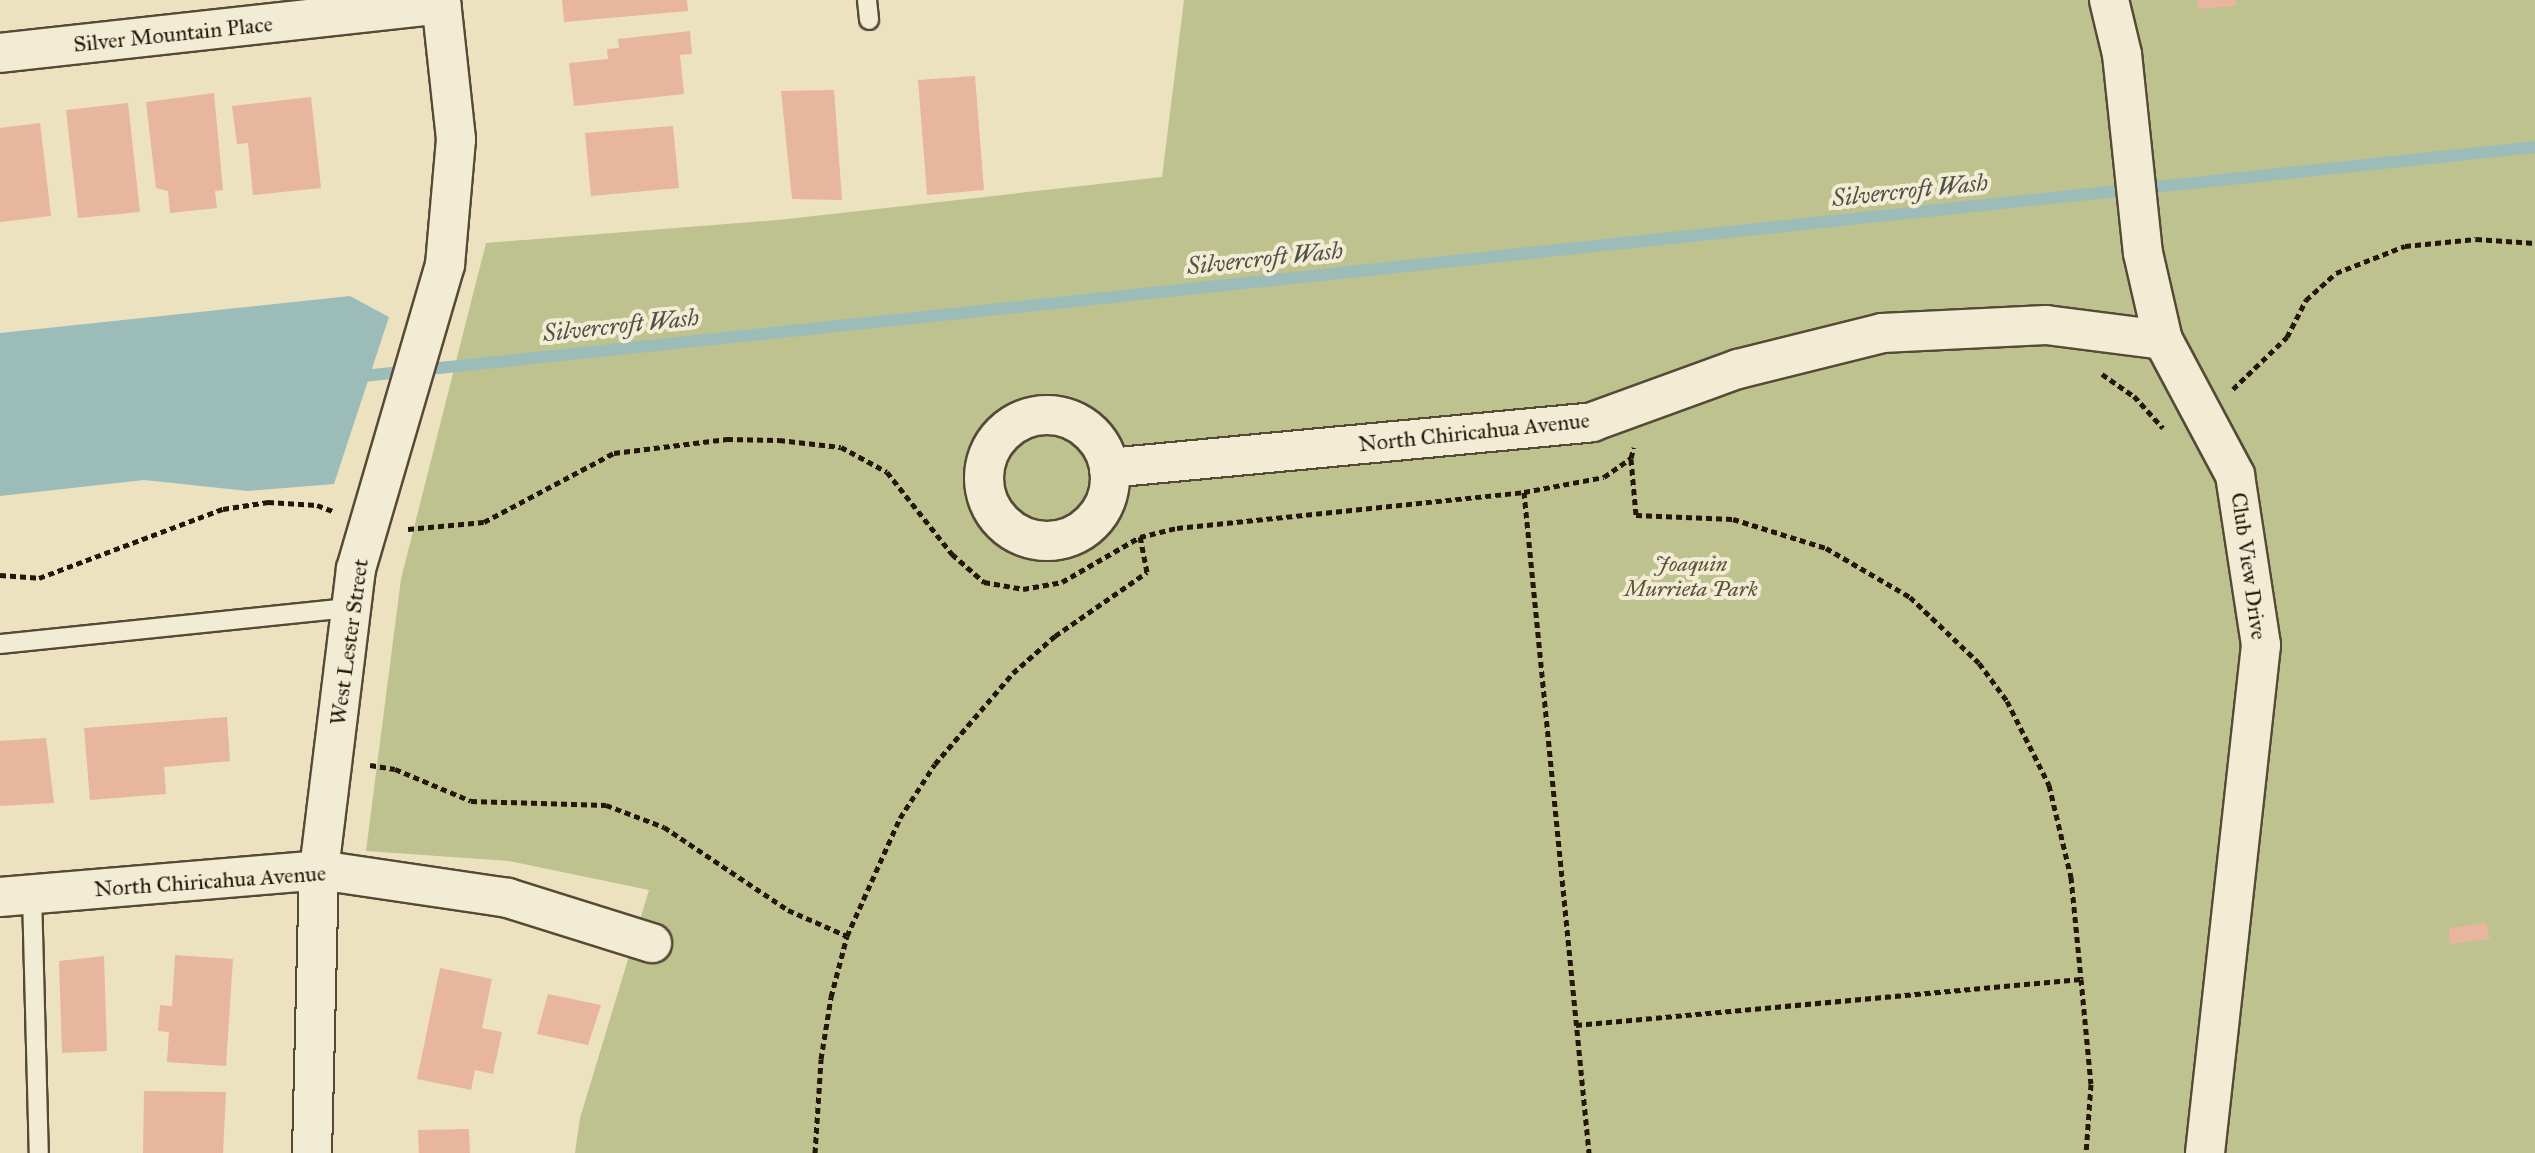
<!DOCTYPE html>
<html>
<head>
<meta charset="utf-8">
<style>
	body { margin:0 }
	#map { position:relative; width:2535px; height:1153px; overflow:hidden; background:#ede2bf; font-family:"IM FELL Great Primer",serif }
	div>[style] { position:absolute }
	.green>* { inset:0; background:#bec28e }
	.water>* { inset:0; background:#9bbcb9 }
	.stream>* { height:12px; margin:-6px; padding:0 6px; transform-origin:6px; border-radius:6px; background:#9bbcb9 }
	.building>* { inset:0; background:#e8b59e }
	.path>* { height:5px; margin-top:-2.5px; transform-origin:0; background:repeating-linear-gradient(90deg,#24170a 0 6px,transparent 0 10px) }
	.roads { filter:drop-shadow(2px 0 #564a37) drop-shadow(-2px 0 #564a37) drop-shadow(0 2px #564a37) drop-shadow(0 -2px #564a37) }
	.lane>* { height:18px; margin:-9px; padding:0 9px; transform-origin:9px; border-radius:9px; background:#f3ecd5 }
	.street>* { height:38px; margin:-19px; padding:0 19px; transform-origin:19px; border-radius:19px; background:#f3ecd5 }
	.street>.ring { margin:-19px; padding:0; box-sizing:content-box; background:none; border:38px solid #f3ecd5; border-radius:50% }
	span { translate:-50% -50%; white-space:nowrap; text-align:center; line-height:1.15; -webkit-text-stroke:8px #f3ecd5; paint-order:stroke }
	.street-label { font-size:22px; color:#24170a }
	.park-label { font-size:22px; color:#5a5338; font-style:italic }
	.water-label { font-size:24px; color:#4e5147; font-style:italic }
</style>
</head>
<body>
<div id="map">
	<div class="green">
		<i style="clip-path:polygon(1184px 0,2535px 0,2535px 1153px,575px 1153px,580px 1118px,649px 890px,509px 861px,366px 851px,401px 579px,486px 243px,778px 220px,1162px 177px)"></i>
	</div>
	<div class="water">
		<i style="clip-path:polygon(350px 296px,389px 317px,334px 484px,248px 491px,144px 480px,0 496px,0 333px)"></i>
	</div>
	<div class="stream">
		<i style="left:354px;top:377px;width:2193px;rotate:-6.02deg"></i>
	</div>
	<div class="building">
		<i style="clip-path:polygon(562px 0,687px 0,688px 11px,564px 22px)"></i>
		<i style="clip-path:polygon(2198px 0,2235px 0,2236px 6px,2198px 9px)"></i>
		<i style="clip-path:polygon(690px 31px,692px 54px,680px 55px,684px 94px,574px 106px,569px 63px,608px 59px,607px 49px,619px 48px,618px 39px)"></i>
		<i style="clip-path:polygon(975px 76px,984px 190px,927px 195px,918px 80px)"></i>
		<i style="clip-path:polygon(834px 90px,842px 200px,792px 199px,781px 91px)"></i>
		<i style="clip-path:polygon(214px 93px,223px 190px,215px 191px,217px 208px,170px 213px,168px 191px,156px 188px,146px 102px)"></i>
		<i style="clip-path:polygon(311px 97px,321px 188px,253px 195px,248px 143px,237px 144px,232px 106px)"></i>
		<i style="clip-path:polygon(128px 103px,140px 212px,78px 218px,66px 110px)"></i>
		<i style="clip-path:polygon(40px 123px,51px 216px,0 222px,0 128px)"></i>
		<i style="clip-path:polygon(673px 126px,679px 188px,591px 196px,585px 133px)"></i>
		<i style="clip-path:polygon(227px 717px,230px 761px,164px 767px,166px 794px,90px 800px,84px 728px)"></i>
		<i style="clip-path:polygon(46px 738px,54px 803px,0 806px,0 741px)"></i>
		<i style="clip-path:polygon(2486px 923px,2490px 939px,2450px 944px,2449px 928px)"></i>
		<i style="clip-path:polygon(175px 955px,233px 959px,226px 1066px,167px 1062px,169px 1032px,158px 1031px,160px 1005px,172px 1006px)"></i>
		<i style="clip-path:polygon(104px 956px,107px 1051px,62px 1053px,59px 961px)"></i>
		<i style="clip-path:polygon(440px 968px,492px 979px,482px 1028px,502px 1032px,493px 1074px,475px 1070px,471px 1090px,417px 1079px)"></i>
		<i style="clip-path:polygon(548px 994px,601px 1005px,588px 1045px,537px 1034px)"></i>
		<i style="clip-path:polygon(144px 1091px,226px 1092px,223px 1153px,143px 1153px)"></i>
		<i style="clip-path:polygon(469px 1129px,470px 1153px,419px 1153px,418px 1130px)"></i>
	</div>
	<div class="path">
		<i style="left:2102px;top:374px;width:39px;rotate:35deg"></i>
		<i style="left:2134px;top:396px;width:43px;rotate:47.8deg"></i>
		<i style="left:2233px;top:389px;width:75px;rotate:-43.9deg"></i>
		<i style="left:2287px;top:337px;width:42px;rotate:-62.8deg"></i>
		<i style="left:2306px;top:300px;width:40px;rotate:-42deg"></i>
		<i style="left:2336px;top:273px;width:74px;rotate:-21.4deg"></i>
		<i style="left:2405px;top:246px;width:71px;rotate:-5.6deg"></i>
		<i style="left:2476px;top:239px;width:59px;rotate:3.9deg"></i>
		<i style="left:1631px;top:459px;width:56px;rotate:84.9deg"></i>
		<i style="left:1636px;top:515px;width:97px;rotate:2.4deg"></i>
		<i style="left:1733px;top:519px;width:97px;rotate:17.3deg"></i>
		<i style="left:1826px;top:548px;width:97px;rotate:30.3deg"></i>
		<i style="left:1910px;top:597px;width:95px;rotate:43.7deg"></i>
		<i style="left:1979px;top:663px;width:47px;rotate:53.6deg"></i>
		<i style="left:2007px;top:701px;width:94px;rotate:63.4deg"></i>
		<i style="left:2049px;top:785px;width:95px;rotate:76.6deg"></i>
		<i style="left:2071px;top:877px;width:102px;rotate:84.4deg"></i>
		<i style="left:1524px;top:492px;width:664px;rotate:84.38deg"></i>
		<i style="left:408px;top:529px;width:76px;rotate:-5.3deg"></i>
		<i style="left:484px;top:522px;width:147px;rotate:-28deg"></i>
		<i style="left:614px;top:453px;width:114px;rotate:-7.1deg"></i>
		<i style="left:727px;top:439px;width:52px;rotate:1.1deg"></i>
		<i style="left:779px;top:440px;width:62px;rotate:6.4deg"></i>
		<i style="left:841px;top:447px;width:52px;rotate:28.5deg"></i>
		<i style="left:887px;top:472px;width:105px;rotate:51.6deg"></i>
		<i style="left:952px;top:554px;width:43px;rotate:41.2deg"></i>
		<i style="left:984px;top:582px;width:40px;rotate:10deg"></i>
		<i style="left:1023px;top:589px;width:40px;rotate:-10deg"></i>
		<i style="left:1062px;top:582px;width:90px;rotate:-30deg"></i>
		<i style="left:1140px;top:537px;width:38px;rotate:-14deg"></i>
		<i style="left:1177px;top:528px;width:349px;rotate:-5.9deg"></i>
		<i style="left:1524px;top:492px;width:81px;rotate:-10.6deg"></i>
		<i style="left:1604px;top:477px;width:33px;rotate:-35deg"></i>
		<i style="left:1631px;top:458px;width:11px;rotate:-75deg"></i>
		<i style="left:0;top:575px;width:39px;rotate:4deg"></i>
		<i style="left:39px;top:578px;width:197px;rotate:-20.6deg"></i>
		<i style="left:223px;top:509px;width:46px;rotate:-8.8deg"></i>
		<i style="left:268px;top:502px;width:49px;rotate:3.5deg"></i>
		<i style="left:317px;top:505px;width:17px;rotate:21deg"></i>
		<i style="left:370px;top:765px;width:25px;rotate:9deg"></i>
		<i style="left:395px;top:769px;width:82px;rotate:22.8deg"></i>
		<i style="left:471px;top:801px;width:135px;rotate:1.7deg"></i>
		<i style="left:606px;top:805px;width:62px;rotate:20.8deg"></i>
		<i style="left:664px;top:827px;width:149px;rotate:33.8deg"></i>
		<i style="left:788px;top:910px;width:64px;rotate:23.8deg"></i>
		<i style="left:1576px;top:1025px;width:507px;rotate:-5.2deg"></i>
		<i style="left:2081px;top:979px;width:105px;rotate:84.6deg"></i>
		<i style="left:2091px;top:1084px;width:69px;rotate:94.1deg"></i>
		<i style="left:815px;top:1153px;width:94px;rotate:-86.3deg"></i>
		<i style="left:821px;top:1059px;width:63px;rotate:-80.8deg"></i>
		<i style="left:831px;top:997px;width:63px;rotate:-75.3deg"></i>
		<i style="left:847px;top:936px;width:129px;rotate:-65.8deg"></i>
		<i style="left:900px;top:818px;width:64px;rotate:-57.1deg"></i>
		<i style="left:935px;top:764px;width:120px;rotate:-49.4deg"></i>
		<i style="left:1013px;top:673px;width:56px;rotate:-41.4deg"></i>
		<i style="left:1055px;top:636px;width:112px;rotate:-34.8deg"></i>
		<i style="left:1147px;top:572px;width:36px;rotate:-101deg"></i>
	</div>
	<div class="roads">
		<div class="lane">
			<i style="left:867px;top:0;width:20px;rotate:84deg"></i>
			<i style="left:0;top:644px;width:353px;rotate:-5.9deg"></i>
			<i style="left:32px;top:894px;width:259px;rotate:88.5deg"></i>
		</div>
		<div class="street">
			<i style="left:2109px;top:0;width:56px;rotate:76.5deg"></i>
			<i style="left:2122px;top:54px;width:200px;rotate:84deg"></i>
			<i style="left:2143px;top:253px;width:89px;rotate:77.1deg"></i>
			<i style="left:2163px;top:340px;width:153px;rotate:61.9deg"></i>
			<i style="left:2235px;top:475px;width:172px;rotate:81.3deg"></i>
			<i style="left:2261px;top:645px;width:511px;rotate:96.29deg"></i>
			<i style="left:0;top:53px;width:444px;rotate:-6.3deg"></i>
			<i class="ring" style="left:984px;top:415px;width:88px;height:88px"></i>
			<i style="left:1109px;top:468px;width:485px;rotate:-5.4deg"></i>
			<i style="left:1592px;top:422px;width:155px;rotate:-20deg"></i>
			<i style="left:1738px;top:369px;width:148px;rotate:-14deg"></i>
			<i style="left:1882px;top:333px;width:164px;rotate:-2.8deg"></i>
			<i style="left:2046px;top:325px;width:118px;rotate:7.3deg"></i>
			<i style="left:0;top:897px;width:320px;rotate:-4.8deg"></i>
			<i style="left:319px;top:870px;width:191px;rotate:8.4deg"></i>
			<i style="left:508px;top:898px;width:151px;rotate:17.4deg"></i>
			<i style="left:312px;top:1153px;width:283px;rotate:-88.6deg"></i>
			<i style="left:319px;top:870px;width:303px;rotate:-83deg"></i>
			<i style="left:356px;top:569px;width:317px;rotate:-73.7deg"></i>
			<i style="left:445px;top:265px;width:126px;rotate:-85deg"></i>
			<i style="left:456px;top:139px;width:140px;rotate:-96.2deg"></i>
		</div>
	</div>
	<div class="street-label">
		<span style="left:173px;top:34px;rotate:-6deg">Silver Mountain Place</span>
		<span style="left:1474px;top:432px;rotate:-6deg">North Chiricahua Avenue</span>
		<span style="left:2249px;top:566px;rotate:82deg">Club View Drive</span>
		<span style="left:349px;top:642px;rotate:-82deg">West Lester Street</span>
		<span style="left:210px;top:881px;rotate:-4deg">North Chiricahua Avenue</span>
	</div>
	<div class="park-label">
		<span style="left:1691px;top:576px">Joaquin<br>Murrieta Park</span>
	</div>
	<div class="water-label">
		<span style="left:1910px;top:191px;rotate:-6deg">Silvercroft Wash</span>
		<span style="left:1265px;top:259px;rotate:-6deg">Silvercroft Wash</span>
		<span style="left:621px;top:326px;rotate:-6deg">Silvercroft Wash</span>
	</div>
</div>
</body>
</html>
